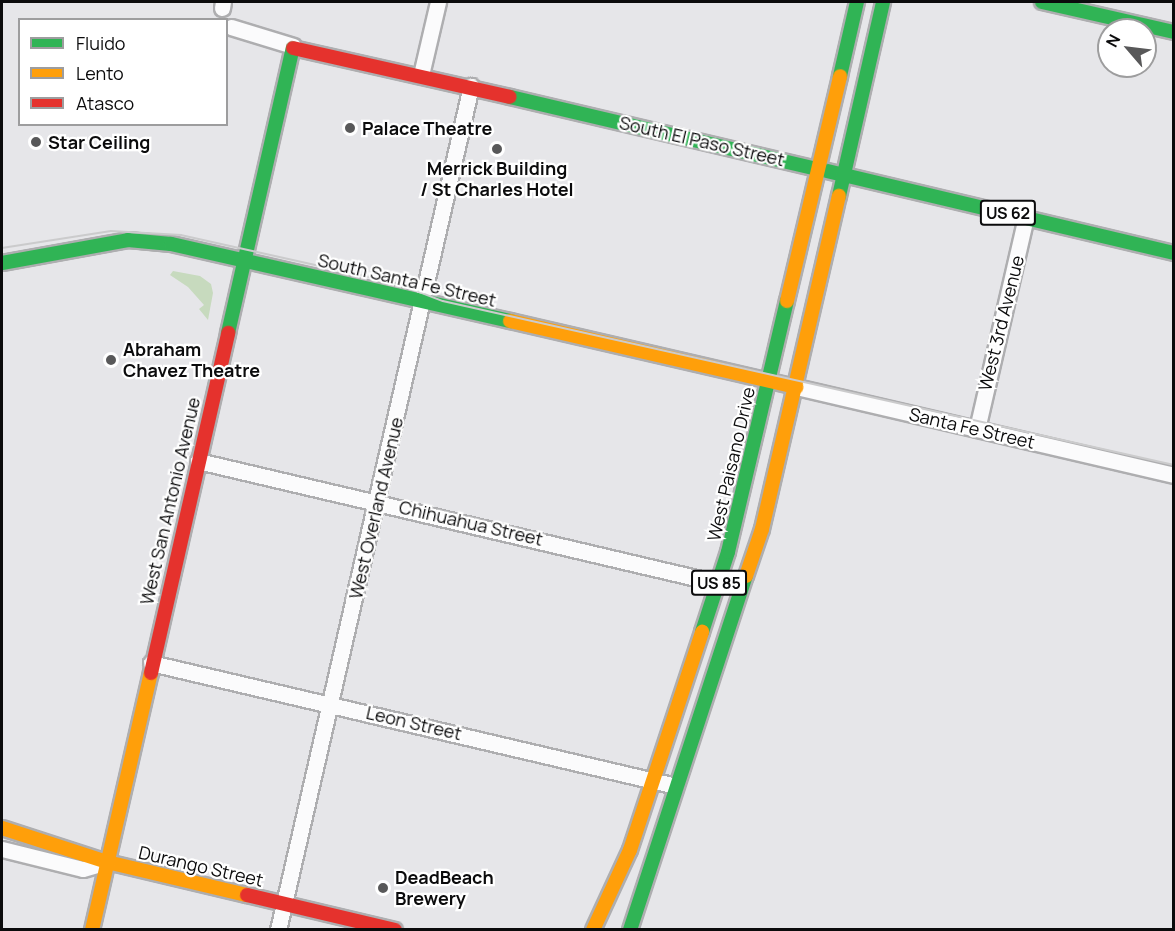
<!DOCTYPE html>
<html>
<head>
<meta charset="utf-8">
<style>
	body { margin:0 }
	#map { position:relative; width:1175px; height:931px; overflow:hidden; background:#e6e6e9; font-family:Manrope,sans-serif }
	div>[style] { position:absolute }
	.green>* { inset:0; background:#c7dabe }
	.roads { filter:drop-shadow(2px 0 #aeaeb0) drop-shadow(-2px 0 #aeaeb0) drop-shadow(0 2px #aeaeb0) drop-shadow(0 -2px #aeaeb0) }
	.street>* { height:15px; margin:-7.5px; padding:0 7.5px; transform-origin:7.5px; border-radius:7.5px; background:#fbfbfc }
	.fast>* { height:14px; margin:-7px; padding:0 7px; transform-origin:7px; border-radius:7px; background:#30b455 }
	.slow>* { height:14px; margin:-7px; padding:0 7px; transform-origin:7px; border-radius:7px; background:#ff9f0a }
	.jam>* { height:14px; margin:-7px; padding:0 7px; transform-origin:7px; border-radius:7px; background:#e5322d }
	.tram>* { height:1.5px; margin:-0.75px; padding:0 0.75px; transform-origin:0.75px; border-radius:0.75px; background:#cbcbcc }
	.dots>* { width:16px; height:16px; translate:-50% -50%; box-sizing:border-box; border:3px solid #fff; border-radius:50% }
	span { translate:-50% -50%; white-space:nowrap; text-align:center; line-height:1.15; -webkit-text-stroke:4.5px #fff; paint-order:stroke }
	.shield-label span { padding:2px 4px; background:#fff; border:2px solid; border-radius:4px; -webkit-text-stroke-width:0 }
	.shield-label { font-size:16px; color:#0b0b0c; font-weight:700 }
	.poi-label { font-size:18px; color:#0b0b0c; font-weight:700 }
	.left { translate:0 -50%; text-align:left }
	.street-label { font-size:18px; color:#0b0b0c }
	.frame { position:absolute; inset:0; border:3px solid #0b0b0c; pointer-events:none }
	.legend { position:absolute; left:18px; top:18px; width:210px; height:108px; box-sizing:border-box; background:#fff; border:2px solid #9d9d9e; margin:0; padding:8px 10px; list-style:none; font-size:18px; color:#0b0b0c }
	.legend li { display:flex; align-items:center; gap:12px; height:30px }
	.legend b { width:30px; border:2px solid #9d9d9e }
	.north { position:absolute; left:1097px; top:18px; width:60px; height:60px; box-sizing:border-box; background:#fff; border:2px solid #9d9d9e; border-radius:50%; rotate:298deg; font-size:16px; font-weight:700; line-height:24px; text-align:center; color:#0b0b0c }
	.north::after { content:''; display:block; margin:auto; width:21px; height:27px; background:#585859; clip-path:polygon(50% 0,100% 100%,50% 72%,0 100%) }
</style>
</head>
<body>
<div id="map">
	<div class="green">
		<i style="clip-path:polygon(173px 271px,200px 276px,211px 284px,213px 293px,208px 320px,199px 309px,204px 305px,188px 287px,170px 275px)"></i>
	</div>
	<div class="roads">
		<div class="street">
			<i style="left:222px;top:8px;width:6px;rotate:-81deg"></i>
			<i style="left:231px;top:27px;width:65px;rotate:17deg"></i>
			<i style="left:421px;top:75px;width:75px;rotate:-76.9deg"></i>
			<i style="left:796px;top:387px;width:388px;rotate:13.1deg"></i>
			<i style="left:977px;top:429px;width:218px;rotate:-77deg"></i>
			<i style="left:198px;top:461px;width:542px;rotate:13.22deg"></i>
			<i style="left:151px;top:663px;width:539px;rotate:13.19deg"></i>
			<i style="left:2px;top:849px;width:83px;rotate:13.9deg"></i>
			<i style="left:83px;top:869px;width:25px;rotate:-16deg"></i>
			<i style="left:278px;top:930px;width:866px;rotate:-77.12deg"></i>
		</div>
		<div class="fast">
			<i style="left:1042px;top:2px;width:135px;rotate:12.8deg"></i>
			<i style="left:840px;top:76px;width:76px;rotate:-77.1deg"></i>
			<i style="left:510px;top:97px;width:316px;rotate:13.2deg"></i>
			<i style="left:827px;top:171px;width:357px;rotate:13.3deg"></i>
			<i style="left:839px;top:196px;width:199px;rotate:-77.2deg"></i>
			<i style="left:2px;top:263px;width:128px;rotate:-10.3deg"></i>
			<i style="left:128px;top:240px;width:43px;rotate:5.3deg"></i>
			<i style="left:171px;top:244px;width:348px;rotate:12.8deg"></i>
			<i style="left:228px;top:333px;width:292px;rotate:-77.2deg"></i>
			<i style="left:702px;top:632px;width:84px;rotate:-72deg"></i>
			<i style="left:728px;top:552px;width:258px;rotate:-76.8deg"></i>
			<i style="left:630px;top:930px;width:373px;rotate:-71.9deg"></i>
		</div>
		<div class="slow">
			<i style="left:787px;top:301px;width:231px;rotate:-76.7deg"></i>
			<i style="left:510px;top:321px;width:294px;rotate:13deg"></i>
			<i style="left:746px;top:576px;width:50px;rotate:-71.2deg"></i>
			<i style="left:762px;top:529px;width:342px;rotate:-77deg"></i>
			<i style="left:2px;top:828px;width:110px;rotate:17.9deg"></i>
			<i style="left:107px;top:862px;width:144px;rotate:13.3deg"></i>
			<i style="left:92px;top:930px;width:264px;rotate:-77.1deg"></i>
			<i style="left:593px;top:930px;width:88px;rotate:-65.2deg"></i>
			<i style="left:630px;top:850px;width:230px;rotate:-71.7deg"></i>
		</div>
		<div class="jam">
			<i style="left:293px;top:48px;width:222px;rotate:12.7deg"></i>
			<i style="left:151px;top:673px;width:349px;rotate:-77.2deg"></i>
			<i style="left:247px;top:895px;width:152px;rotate:13.3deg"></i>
		</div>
	</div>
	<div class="tram">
		<i style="left:2px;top:248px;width:110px;rotate:-8.9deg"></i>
		<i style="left:111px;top:231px;width:70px;rotate:3.3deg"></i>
		<i style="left:181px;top:235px;width:220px;rotate:12.6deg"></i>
		<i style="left:396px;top:283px;width:50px;rotate:21deg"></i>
		<i style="left:443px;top:301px;width:749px;rotate:12.64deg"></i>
	</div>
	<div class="dots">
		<i style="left:350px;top:128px;background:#585859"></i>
		<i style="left:36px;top:142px;background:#585859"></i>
		<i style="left:497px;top:149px;background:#585859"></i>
		<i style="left:111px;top:360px;background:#585859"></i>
		<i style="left:383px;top:888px;background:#585859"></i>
	</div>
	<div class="shield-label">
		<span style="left:1008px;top:213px">US 62</span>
		<span style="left:719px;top:583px">US 85</span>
	</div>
	<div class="poi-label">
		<span class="left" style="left:362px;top:128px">Palace Theatre</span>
		<span class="left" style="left:48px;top:142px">Star Ceiling</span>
		<span style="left:497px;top:179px">Merrick Building<br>/ St Charles Hotel</span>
		<span class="left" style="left:123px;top:360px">Abraham<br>Chavez Theatre</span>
		<span class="left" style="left:395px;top:888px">DeadBeach<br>Brewery</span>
	</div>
	<div class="street-label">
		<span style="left:702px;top:141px;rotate:13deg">South El Paso Street</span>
		<span style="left:407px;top:280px;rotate:13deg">South Santa Fe Street</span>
		<span style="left:1001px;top:323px;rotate:-76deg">West 3rd Avenue</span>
		<span style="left:972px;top:428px;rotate:13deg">Santa Fe Street</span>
		<span style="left:731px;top:464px;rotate:-77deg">West Paisano Drive</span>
		<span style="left:170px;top:501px;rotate:-77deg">West San Antonio Avenue</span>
		<span style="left:376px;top:508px;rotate:-77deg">West Overland Avenue</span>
		<span style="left:471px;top:523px;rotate:13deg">Chihuahua Street</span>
		<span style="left:414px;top:723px;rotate:13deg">Leon Street</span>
		<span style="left:201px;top:866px;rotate:13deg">Durango Street</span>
	</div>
	<div class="frame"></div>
	<ul class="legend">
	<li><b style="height:8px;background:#30b455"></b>Fluido</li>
	<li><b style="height:8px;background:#ff9f0a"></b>Lento</li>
	<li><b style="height:8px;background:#e5322d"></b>Atasco</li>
	</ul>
	<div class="north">N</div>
</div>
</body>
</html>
